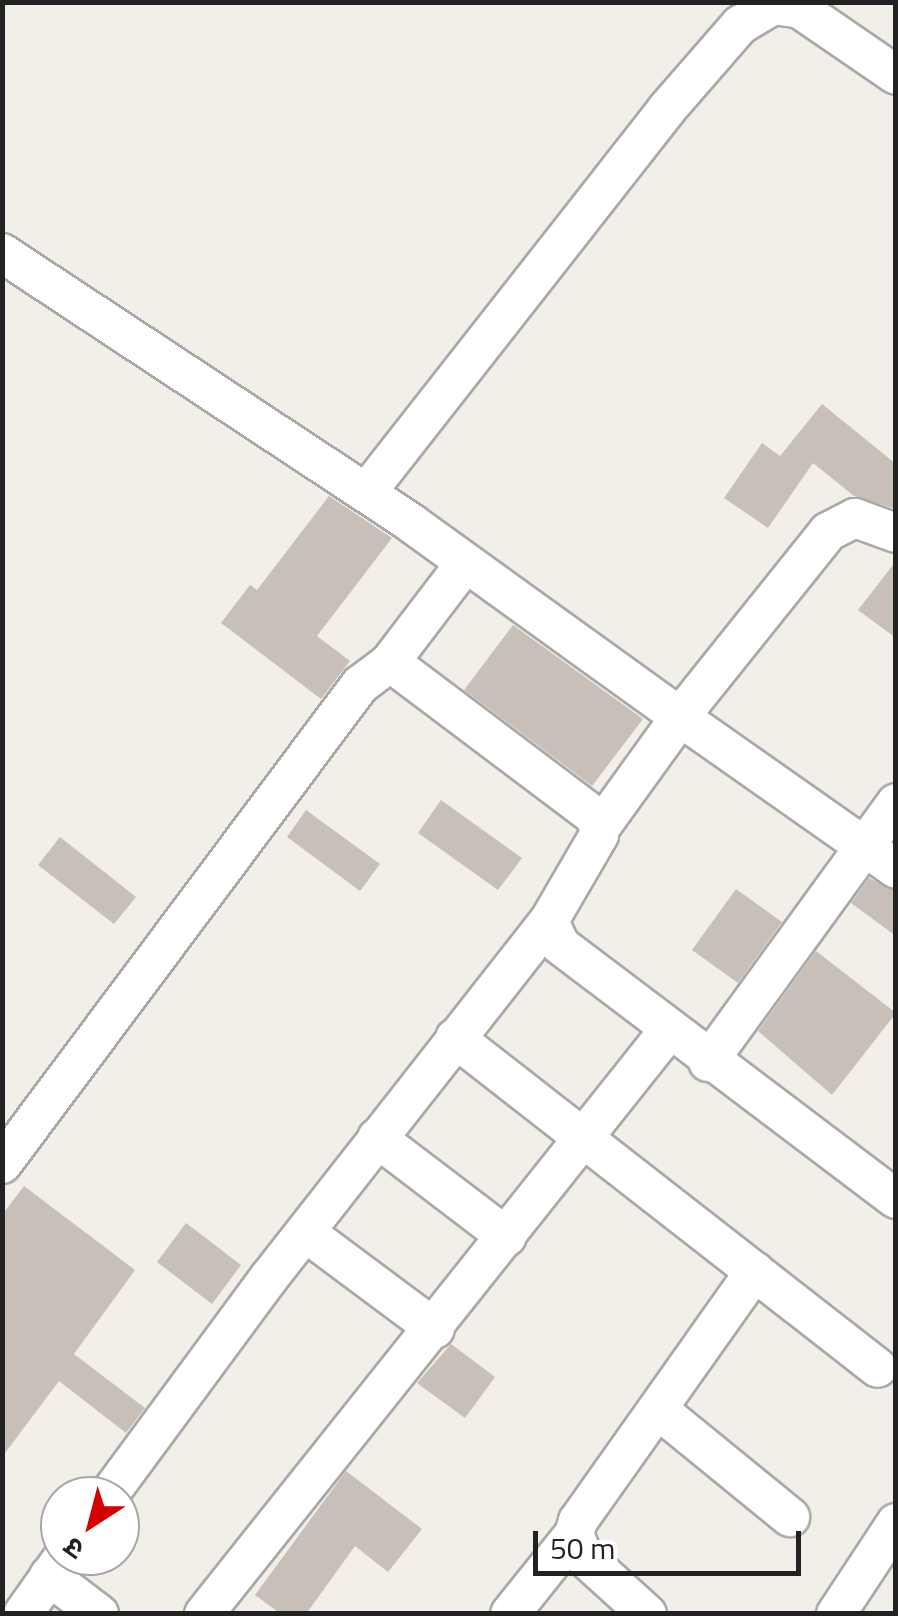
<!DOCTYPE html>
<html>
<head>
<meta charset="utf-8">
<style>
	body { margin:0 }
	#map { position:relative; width:898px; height:1616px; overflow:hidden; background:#f2efe9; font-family:"Titillium Web","Noto Sans Devanagari",sans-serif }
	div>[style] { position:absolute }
	.building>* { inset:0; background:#c7bfb8 }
	.roads { filter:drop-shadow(2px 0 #a9a9a9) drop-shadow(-2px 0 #a9a9a9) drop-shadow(0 2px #a9a9a9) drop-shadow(0 -2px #a9a9a9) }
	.minor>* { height:38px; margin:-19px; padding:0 19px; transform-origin:19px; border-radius:19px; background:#fff }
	span { translate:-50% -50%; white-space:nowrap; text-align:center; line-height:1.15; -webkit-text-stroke:8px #fff; paint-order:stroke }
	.frame { position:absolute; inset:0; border:5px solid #222; pointer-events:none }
	.north { position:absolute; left:40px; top:1476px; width:100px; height:100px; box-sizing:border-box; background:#fff; border:2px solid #a7a7a7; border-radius:50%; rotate:216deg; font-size:28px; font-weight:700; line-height:40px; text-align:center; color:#222 }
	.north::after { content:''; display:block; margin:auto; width:35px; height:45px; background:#d40000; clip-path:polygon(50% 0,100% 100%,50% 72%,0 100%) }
	.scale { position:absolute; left:533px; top:1531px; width:268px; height:45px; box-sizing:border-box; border:5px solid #222; border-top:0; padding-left:12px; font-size:30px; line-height:35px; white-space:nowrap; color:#222; -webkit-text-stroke:8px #fff; paint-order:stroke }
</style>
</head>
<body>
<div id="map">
	<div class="building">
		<i style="clip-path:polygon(822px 404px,896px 464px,896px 509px,854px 496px,813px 463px,768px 528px,724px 498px,762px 443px,780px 456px)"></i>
		<i style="clip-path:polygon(329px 496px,392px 538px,317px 636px,350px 661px,321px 699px,221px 623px,250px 585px,257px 590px)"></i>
		<i style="clip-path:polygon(896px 561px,896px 638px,858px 610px)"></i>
		<i style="clip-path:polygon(513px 625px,643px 719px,592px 786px,464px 690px)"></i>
		<i style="clip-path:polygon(441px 800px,522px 858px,498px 890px,418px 833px)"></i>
		<i style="clip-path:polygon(306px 810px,380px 864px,360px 891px,287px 837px)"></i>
		<i style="clip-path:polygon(60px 837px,136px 897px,114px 924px,38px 865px)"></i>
		<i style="clip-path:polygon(869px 878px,896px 891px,896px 936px,851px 903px)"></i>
		<i style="clip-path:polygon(736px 889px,782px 922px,738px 983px,692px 950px)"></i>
		<i style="clip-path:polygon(816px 951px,896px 1013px,832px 1095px,758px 1031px)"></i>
		<i style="clip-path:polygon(24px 1186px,135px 1270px,74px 1354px,145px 1408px,126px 1433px,59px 1381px,2px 1457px,2px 1215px)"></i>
		<i style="clip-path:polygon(186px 1223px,241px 1265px,212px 1304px,157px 1262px)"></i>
		<i style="clip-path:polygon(451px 1344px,495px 1377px,465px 1418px,417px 1383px)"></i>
		<i style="clip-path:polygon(346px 1471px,422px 1529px,388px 1572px,355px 1546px,306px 1614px,281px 1614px,255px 1595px)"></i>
	</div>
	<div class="roads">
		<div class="minor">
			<i style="left:2px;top:253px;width:490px;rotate:33.4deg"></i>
			<i style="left:411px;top:523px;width:332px;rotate:35.8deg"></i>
			<i style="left:680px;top:717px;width:133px;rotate:125.8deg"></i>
			<i style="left:366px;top:493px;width:487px;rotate:-51.9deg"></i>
			<i style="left:666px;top:110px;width:113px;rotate:-49deg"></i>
			<i style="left:740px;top:25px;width:39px;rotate:-31deg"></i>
			<i style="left:773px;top:5px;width:27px;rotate:8deg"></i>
			<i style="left:800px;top:9px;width:116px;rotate:34.5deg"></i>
			<i style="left:896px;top:533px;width:44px;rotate:-159.9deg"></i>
			<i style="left:855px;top:518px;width:30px;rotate:153deg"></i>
			<i style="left:828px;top:532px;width:237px;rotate:128.7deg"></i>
			<i style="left:680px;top:717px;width:264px;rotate:35.1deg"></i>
			<i style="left:390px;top:662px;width:122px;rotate:-52.7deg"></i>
			<i style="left:455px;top:1038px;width:536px;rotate:37.96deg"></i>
			<i style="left:708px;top:1062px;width:320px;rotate:-54deg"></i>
			<i style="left:377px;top:1138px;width:163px;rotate:37.3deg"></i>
			<i style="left:2px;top:1164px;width:598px;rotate:-53.23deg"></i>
			<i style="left:360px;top:685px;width:38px;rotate:-37deg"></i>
			<i style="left:390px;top:662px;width:259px;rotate:37deg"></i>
			<i style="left:597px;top:818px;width:17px;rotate:83deg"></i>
			<i style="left:599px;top:835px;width:99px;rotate:120.2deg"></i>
			<i style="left:549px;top:921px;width:26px;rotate:65deg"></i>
			<i style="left:560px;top:945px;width:421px;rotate:37.1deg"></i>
			<i style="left:305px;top:1232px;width:162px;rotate:36.7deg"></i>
			<i style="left:660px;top:1411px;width:168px;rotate:39.2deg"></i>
			<i style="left:108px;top:1496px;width:270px;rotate:-53.6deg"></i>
			<i style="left:268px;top:1279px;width:455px;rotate:-51.9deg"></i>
			<i style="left:49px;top:1576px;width:63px;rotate:37.2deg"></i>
			<i style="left:23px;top:1614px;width:71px;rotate:-54.7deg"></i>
			<i style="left:204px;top:1614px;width:747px;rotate:-51.47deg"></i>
			<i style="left:510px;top:1614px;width:102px;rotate:-51.3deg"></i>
			<i style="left:647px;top:1614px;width:86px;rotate:-137.8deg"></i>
			<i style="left:583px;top:1556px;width:24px;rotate:-112deg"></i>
			<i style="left:574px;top:1534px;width:14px;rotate:-73deg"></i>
			<i style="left:578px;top:1521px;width:306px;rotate:-54.7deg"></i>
			<i style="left:836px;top:1614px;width:109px;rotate:-56.6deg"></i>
		</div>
	</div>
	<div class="frame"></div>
	<div class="north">उ</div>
	<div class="scale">50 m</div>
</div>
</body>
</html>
